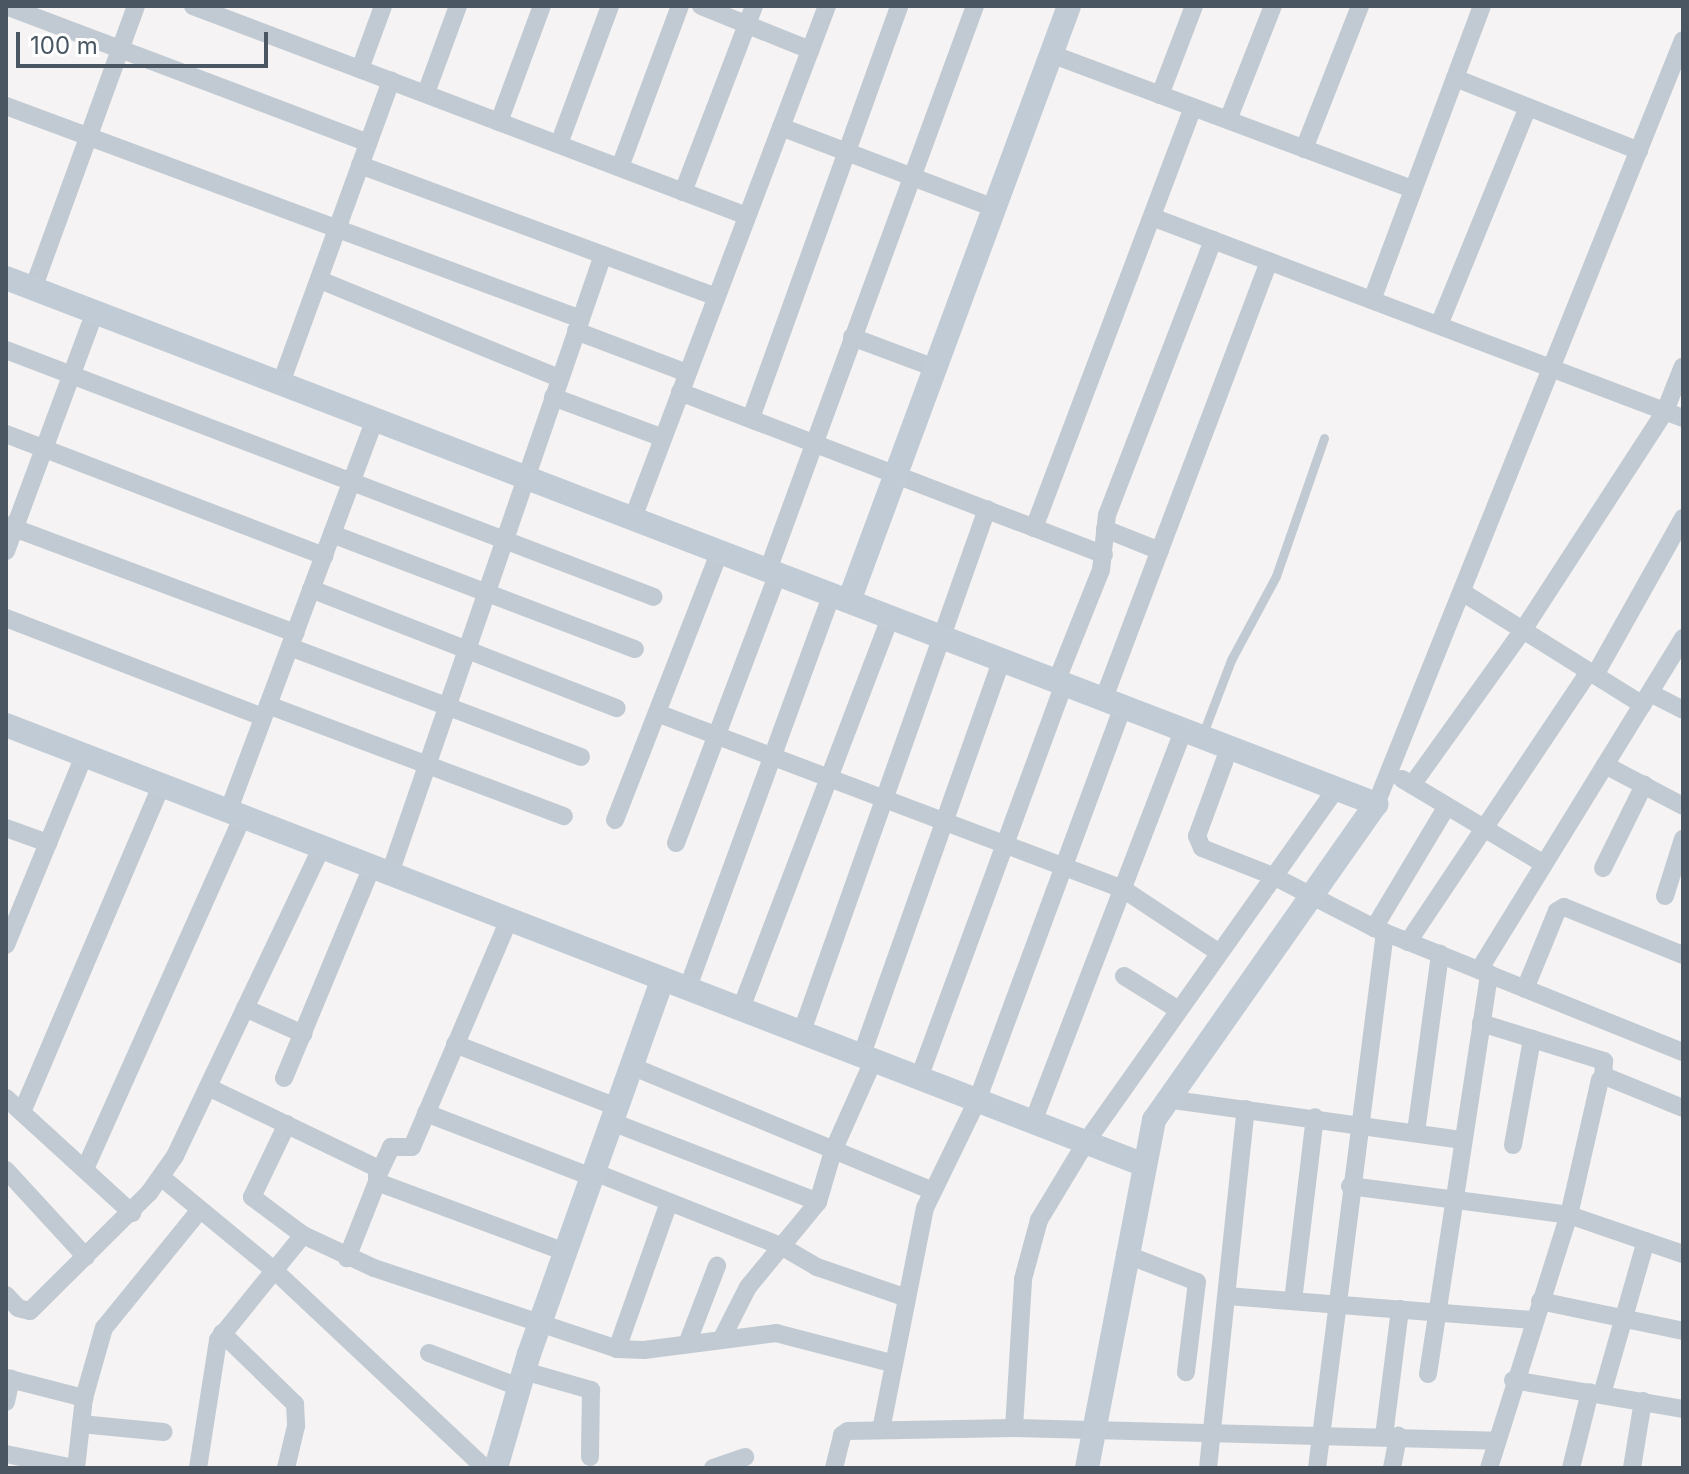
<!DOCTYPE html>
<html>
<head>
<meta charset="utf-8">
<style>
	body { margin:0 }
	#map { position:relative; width:1689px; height:1474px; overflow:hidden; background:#f5f3f3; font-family:Inter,sans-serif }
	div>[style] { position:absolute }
	.lane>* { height:9px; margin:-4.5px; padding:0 4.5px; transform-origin:4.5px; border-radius:4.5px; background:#c1cad2 }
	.street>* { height:18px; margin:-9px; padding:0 9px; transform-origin:9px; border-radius:9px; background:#c1cad2 }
	.secondary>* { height:24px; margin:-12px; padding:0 12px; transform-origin:12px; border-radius:12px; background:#c1cbd6 }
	span { translate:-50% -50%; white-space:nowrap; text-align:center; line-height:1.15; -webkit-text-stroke:7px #fff; paint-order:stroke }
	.frame { position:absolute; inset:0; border:8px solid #4a5661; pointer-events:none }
	.scale { position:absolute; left:16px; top:32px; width:252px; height:36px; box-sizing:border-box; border:4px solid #4a5661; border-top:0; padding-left:10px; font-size:24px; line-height:28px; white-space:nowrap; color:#4a5661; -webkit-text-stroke:6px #fff; paint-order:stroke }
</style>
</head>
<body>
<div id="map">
	<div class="lane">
		<i style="left:1202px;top:736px;width:81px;rotate:-69.1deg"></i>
		<i style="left:1231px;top:660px;width:95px;rotate:-61.8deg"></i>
		<i style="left:1276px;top:576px;width:146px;rotate:-70.8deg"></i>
	</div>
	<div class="street">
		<i style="left:6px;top:6px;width:387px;rotate:20.7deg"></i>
		<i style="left:193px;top:6px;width:592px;rotate:20.76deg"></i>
		<i style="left:701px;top:6px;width:118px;rotate:22deg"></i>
		<i style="left:1051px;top:54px;width:386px;rotate:20.5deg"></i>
		<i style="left:360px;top:69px;width:67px;rotate:-69.9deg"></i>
		<i style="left:1455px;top:78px;width:198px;rotate:21.6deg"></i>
		<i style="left:426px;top:93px;width:93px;rotate:-69.8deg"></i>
		<i style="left:1160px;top:95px;width:95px;rotate:-69.1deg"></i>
		<i style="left:6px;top:106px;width:613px;rotate:20.33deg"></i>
		<i style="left:1228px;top:120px;width:123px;rotate:-68.5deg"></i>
		<i style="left:499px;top:122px;width:124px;rotate:-69.7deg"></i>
		<i style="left:781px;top:127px;width:228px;rotate:20.8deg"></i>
		<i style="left:559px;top:144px;width:147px;rotate:-69.7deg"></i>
		<i style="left:1304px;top:149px;width:154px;rotate:-68.6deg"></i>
		<i style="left:360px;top:165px;width:380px;rotate:20.3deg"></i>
		<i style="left:620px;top:167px;width:172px;rotate:-69.6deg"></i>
		<i style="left:683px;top:192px;width:199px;rotate:-69.1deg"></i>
		<i style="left:1152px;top:217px;width:568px;rotate:20.73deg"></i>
		<i style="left:320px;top:280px;width:258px;rotate:22.3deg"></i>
		<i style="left:33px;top:289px;width:301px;rotate:-70deg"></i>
		<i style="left:1372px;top:300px;width:314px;rotate:-69.5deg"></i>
		<i style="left:1439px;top:325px;width:235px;rotate:-67.8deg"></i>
		<i style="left:576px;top:331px;width:119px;rotate:20.7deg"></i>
		<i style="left:852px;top:337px;width:89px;rotate:20.5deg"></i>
		<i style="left:6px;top:350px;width:693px;rotate:20.87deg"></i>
		<i style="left:281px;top:383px;width:322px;rotate:-70deg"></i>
		<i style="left:680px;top:392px;width:454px;rotate:21deg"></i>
		<i style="left:553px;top:397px;width:117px;rotate:20.4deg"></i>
		<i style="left:751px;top:418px;width:438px;rotate:-70.2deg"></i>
		<i style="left:6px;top:434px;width:341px;rotate:21deg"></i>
		<i style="left:633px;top:518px;width:548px;rotate:-69.25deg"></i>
		<i style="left:6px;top:525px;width:309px;rotate:20.5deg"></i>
		<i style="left:1034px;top:528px;width:450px;rotate:-69.3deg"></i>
		<i style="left:1105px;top:529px;width:59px;rotate:21.8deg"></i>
		<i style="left:332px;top:534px;width:324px;rotate:20.8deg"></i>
		<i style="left:6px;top:551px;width:255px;rotate:-69.6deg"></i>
		<i style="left:768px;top:570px;width:601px;rotate:-69.85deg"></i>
		<i style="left:311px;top:589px;width:328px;rotate:21.3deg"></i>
		<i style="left:1462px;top:592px;width:213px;rotate:32deg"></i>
		<i style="left:6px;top:618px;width:275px;rotate:21.1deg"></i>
		<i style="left:290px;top:647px;width:311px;rotate:20.7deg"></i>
		<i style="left:1595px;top:675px;width:180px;rotate:-60.7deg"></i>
		<i style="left:1057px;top:680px;width:118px;rotate:-68.2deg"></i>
		<i style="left:1101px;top:570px;width:55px;rotate:-83.8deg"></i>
		<i style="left:1107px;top:515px;width:295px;rotate:-68.9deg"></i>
		<i style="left:1650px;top:693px;width:37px;rotate:27deg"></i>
		<i style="left:1104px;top:698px;width:467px;rotate:-69.3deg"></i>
		<i style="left:268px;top:705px;width:316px;rotate:20.6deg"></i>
		<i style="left:657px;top:713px;width:498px;rotate:20.7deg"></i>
		<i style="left:1123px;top:889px;width:114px;rotate:33.6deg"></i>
		<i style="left:1230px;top:746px;width:96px;rotate:110.1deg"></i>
		<i style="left:1197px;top:836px;width:13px;rotate:67deg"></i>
		<i style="left:1202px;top:848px;width:76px;rotate:21.5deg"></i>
		<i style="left:1273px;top:876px;width:114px;rotate:27.2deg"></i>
		<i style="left:1374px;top:928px;width:333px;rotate:21.9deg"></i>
		<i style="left:1605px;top:765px;width:88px;rotate:27.7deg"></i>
		<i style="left:1402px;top:779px;width:165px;rotate:30.9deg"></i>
		<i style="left:1412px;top:785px;width:191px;rotate:-54.4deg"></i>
		<i style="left:1523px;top:630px;width:261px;rotate:-57deg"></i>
		<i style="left:1665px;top:411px;width:48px;rotate:-68.2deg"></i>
		<i style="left:1376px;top:804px;width:823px;rotate:-68.11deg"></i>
		<i style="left:228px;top:812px;width:420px;rotate:-69.5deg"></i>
		<i style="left:615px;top:820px;width:289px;rotate:-68.7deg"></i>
		<i style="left:6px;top:828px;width:45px;rotate:19.7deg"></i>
		<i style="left:676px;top:843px;width:289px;rotate:-69.3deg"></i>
		<i style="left:1603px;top:868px;width:93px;rotate:-63.7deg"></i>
		<i style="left:389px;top:876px;width:657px;rotate:-70.99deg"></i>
		<i style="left:1665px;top:896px;width:60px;rotate:-72.5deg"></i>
		<i style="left:1374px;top:928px;width:142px;rotate:-59.1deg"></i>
		<i style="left:1408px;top:942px;width:325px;rotate:-56.2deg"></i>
		<i style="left:6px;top:945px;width:204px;rotate:-67.6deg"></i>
		<i style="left:1479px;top:970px;width:390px;rotate:-58.4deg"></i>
		<i style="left:1124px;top:976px;width:62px;rotate:31.9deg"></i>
		<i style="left:1525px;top:989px;width:84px;rotate:-67.7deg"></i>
		<i style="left:1557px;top:911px;width:8px;rotate:-30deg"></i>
		<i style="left:1564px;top:907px;width:128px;rotate:22deg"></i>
		<i style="left:687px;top:990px;width:422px;rotate:-69.9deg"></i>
		<i style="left:245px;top:1008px;width:64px;rotate:24.1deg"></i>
		<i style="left:740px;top:1011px;width:423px;rotate:-69.1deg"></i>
		<i style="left:1481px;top:1023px;width:129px;rotate:17.2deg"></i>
		<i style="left:1604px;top:1061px;width:17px;rotate:93deg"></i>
		<i style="left:801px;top:1034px;width:557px;rotate:-70.49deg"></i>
		<i style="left:455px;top:1044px;width:174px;rotate:21.3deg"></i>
		<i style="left:861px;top:1057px;width:422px;rotate:-70.5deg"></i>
		<i style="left:631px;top:1066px;width:325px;rotate:22.5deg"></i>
		<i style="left:284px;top:1078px;width:226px;rotate:-67.4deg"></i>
		<i style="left:919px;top:1078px;width:421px;rotate:-69.8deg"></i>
		<i style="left:208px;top:1087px;width:187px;rotate:25.6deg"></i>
		<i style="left:377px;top:1168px;width:14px;rotate:90deg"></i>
		<i style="left:377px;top:1182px;width:82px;rotate:111.5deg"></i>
		<i style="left:6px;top:1098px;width:171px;rotate:42.4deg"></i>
		<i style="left:1166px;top:1099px;width:298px;rotate:7.9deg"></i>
		<i style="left:22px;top:1112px;width:354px;rotate:-66.9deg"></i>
		<i style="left:426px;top:1113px;width:178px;rotate:21.1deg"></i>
		<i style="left:612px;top:1122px;width:221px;rotate:21.2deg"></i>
		<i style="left:1033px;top:1122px;width:421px;rotate:-69deg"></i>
		<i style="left:287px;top:1124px;width:81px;rotate:115.6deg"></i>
		<i style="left:252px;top:1197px;width:64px;rotate:36.7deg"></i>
		<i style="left:1416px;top:1132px;width:180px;rotate:-82.3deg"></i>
		<i style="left:1513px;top:1145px;width:108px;rotate:-79.8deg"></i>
		<i style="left:85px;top:1169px;width:385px;rotate:-65.9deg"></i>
		<i style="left:6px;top:1170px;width:118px;rotate:47.4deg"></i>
		<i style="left:594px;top:1172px;width:201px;rotate:21.6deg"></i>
		<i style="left:781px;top:1246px;width:42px;rotate:30.3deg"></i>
		<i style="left:817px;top:1267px;width:92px;rotate:19deg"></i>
		<i style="left:379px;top:1173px;width:29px;rotate:-65deg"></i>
		<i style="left:391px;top:1147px;width:21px"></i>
		<i style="left:412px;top:1147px;width:245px;rotate:-66.9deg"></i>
		<i style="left:161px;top:1177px;width:146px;rotate:39.5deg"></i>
		<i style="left:274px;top:1270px;width:289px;rotate:43.2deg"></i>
		<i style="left:377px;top:1182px;width:201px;rotate:20.4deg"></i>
		<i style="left:1350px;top:1186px;width:221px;rotate:7.5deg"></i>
		<i style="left:1569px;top:1215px;width:120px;rotate:18.9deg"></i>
		<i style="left:1125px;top:1254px;width:77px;rotate:21.3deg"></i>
		<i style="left:1197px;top:1282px;width:91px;rotate:97deg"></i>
		<i style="left:6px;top:1295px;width:18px;rotate:47deg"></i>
		<i style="left:18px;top:1308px;width:12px;rotate:14deg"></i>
		<i style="left:30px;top:1311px;width:168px;rotate:-44.8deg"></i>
		<i style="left:149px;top:1193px;width:45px;rotate:-54.9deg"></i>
		<i style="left:175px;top:1156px;width:340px;rotate:-64.6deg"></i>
		<i style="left:1227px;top:1296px;width:308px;rotate:4.5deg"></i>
		<i style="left:1293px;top:1301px;width:185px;rotate:-83.2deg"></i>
		<i style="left:1540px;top:1301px;width:146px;rotate:11.8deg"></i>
		<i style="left:222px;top:1333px;width:102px;rotate:44.2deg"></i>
		<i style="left:295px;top:1404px;width:22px;rotate:87deg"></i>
		<i style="left:296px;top:1426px;width:43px;rotate:103.4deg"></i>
		<i style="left:721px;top:1340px;width:59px;rotate:-63deg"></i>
		<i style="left:748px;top:1287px;width:110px;rotate:-50.5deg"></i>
		<i style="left:818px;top:1202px;width:53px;rotate:-73.6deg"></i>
		<i style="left:833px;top:1151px;width:98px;rotate:-66deg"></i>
		<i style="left:687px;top:1344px;width:84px;rotate:-69deg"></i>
		<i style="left:617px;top:1349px;width:156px;rotate:-70.5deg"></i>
		<i style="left:429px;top:1353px;width:96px;rotate:20.7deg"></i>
		<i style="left:524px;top:1371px;width:70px;rotate:15.8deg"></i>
		<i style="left:591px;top:1390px;width:67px;rotate:90.9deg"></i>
		<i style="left:1428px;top:1374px;width:405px;rotate:-81.3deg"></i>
		<i style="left:6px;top:1378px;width:81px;rotate:14.4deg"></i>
		<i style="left:1513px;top:1380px;width:172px;rotate:9.7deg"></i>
		<i style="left:1602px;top:1394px;width:159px;rotate:-74deg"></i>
		<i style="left:6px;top:1402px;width:24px;rotate:-78deg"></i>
		<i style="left:81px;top:1424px;width:83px;rotate:5.5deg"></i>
		<i style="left:1014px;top:1428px;width:149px;rotate:-86.5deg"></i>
		<i style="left:1023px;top:1279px;width:61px;rotate:-74.8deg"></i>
		<i style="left:1039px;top:1220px;width:91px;rotate:-58.9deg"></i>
		<i style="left:1086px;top:1142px;width:435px;rotate:-54.7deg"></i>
		<i style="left:881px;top:1430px;width:226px;rotate:-78.8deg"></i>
		<i style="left:925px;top:1208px;width:119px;rotate:-64.1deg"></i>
		<i style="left:977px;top:1101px;width:421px;rotate:-69.7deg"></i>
		<i style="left:1384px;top:1436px;width:128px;rotate:-82.8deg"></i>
		<i style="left:6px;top:1454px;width:68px;rotate:11.8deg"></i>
		<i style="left:76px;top:1468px;width:70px;rotate:-83.5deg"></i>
		<i style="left:84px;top:1398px;width:73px;rotate:-74.1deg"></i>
		<i style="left:104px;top:1328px;width:152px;rotate:-50.9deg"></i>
		<i style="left:198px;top:1468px;width:130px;rotate:-81.1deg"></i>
		<i style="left:218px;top:1340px;width:135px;rotate:-51deg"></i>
		<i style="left:303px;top:1235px;width:78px;rotate:24.9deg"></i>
		<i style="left:374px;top:1268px;width:256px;rotate:18.4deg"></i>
		<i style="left:617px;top:1349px;width:27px;rotate:2deg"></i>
		<i style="left:644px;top:1350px;width:133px;rotate:-7.3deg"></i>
		<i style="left:776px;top:1333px;width:119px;rotate:14.6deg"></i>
		<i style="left:713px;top:1468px;width:34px;rotate:-19deg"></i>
		<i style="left:834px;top:1468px;width:34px;rotate:-76deg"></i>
		<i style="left:842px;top:1435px;width:7px;rotate:-34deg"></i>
		<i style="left:848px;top:1431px;width:166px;rotate:-1deg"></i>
		<i style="left:1014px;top:1428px;width:483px;rotate:1.5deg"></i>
		<i style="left:1208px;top:1468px;width:361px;rotate:-84deg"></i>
		<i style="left:1317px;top:1468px;width:540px;rotate:-82.77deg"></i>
		<i style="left:1392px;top:1468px;width:33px;rotate:-79deg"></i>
		<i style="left:1489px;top:1468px;width:265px;rotate:-72.5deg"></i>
		<i style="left:1569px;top:1215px;width:139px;rotate:-77.1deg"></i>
		<i style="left:1600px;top:1080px;width:8px;rotate:-23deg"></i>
		<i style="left:1607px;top:1077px;width:82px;rotate:22.2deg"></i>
		<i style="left:1571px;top:1468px;width:78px;rotate:-76deg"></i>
		<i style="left:1632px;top:1468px;width:68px;rotate:-80.7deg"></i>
	</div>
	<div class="secondary">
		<i style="left:6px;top:278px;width:1468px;rotate:21deg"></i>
		<i style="left:1376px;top:804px;width:386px;rotate:125.1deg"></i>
		<i style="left:1154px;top:1120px;width:354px;rotate:100.9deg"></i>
		<i style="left:849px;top:601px;width:634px;rotate:-69.71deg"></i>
		<i style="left:6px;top:725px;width:1218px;rotate:21.13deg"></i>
		<i style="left:496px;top:1468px;width:119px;rotate:-73.9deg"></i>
		<i style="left:529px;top:1354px;width:396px;rotate:-70.4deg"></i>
	</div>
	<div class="frame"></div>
	<div class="scale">100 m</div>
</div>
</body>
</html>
